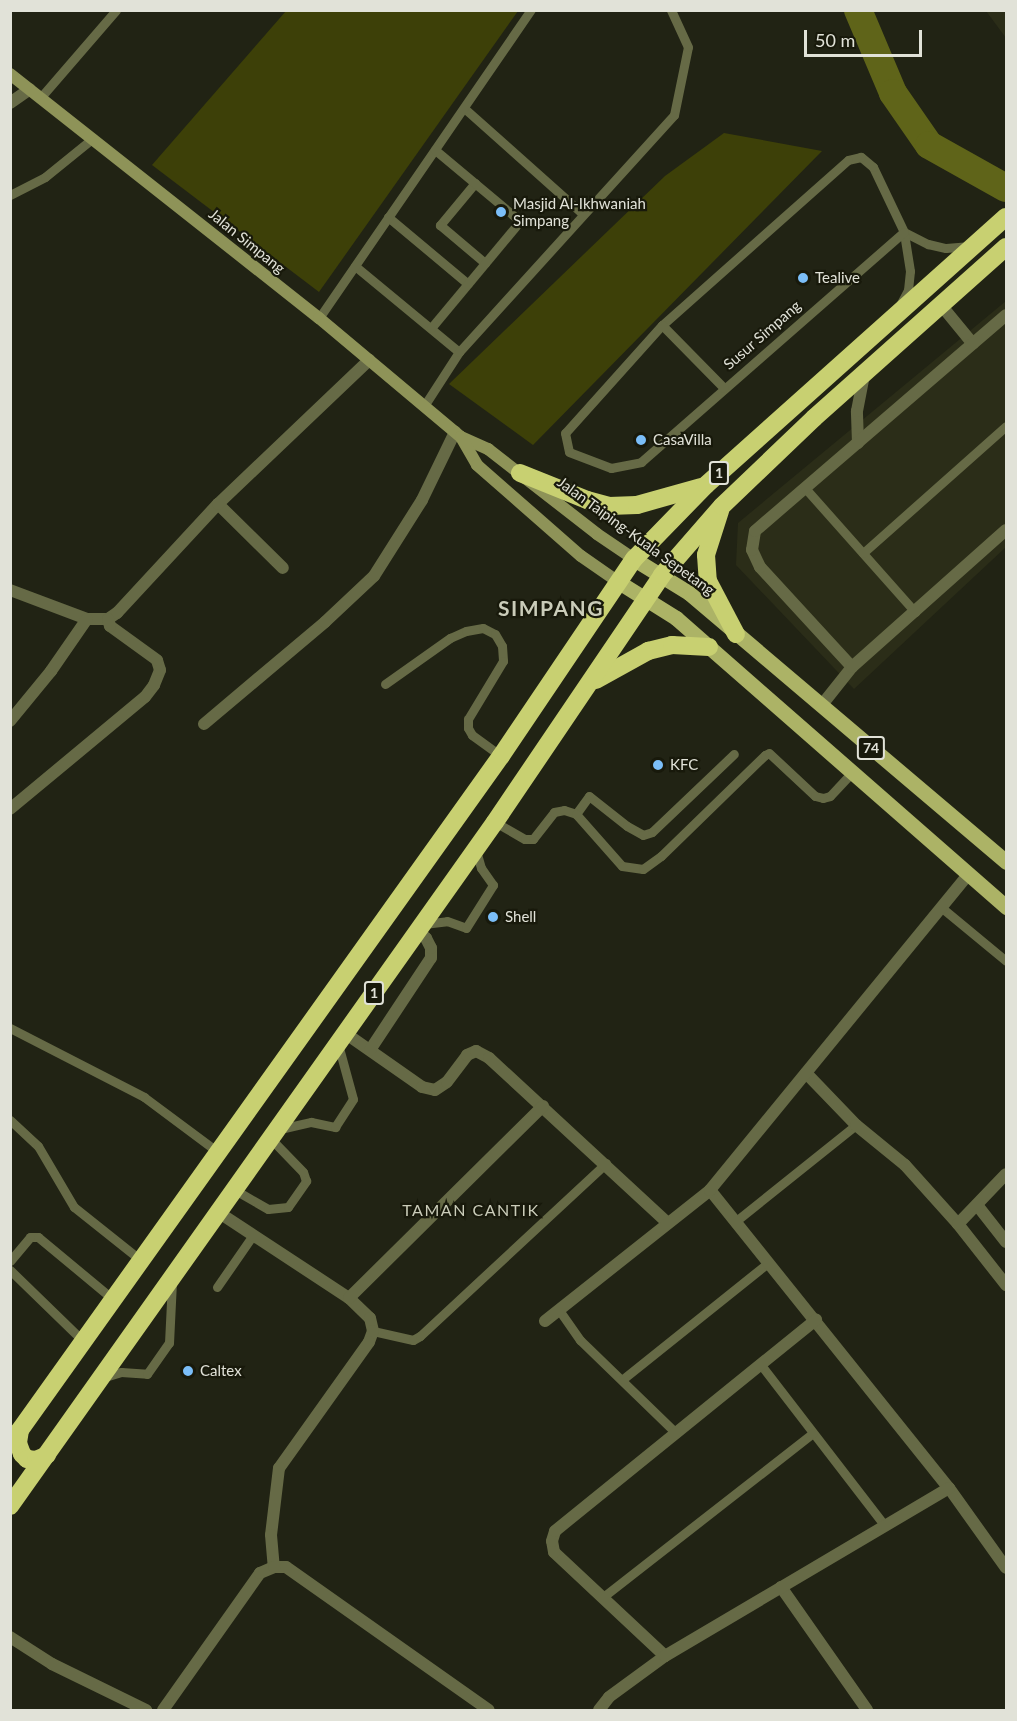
<!DOCTYPE html>
<html>
<head>
<meta charset="utf-8">
<style>
	body { margin:0 }
	#map { position:relative; width:1017px; height:1721px; overflow:hidden; background:#212314; font-family:Lato,sans-serif }
	div>[style] { position:absolute }
	.built>* { inset:0; background:#2b2d18 }
	.green>* { inset:0; background:#3d4008 }
	.river>* { height:28px; margin:-14px; padding:0 14px; transform-origin:14px; border-radius:14px; background:#5f6419 }
	.lane>* { height:9px; margin:-4.5px; padding:0 4.5px; transform-origin:4.5px; border-radius:4.5px; background:#666a46 }
	.street>* { height:12px; margin:-6px; padding:0 6px; transform-origin:6px; border-radius:6px; background:#666a46 }
	.secondary>* { height:12px; margin:-6px; padding:0 6px; transform-origin:6px; border-radius:6px; background:#8e9358 }
	.primary>* { height:15px; margin:-7.5px; padding:0 7.5px; transform-origin:7.5px; border-radius:7.5px; background:#acb366 }
	.highway>* { height:18px; margin:-9px; padding:0 9px; transform-origin:9px; border-radius:9px; background:#c8d071 }
	.dots>* { width:16px; height:16px; translate:-50% -50%; box-sizing:border-box; border:3px solid #18190b; border-radius:50% }
	span { translate:-50% -50%; white-space:nowrap; text-align:center; line-height:1.15; -webkit-text-stroke:4.5px #18190b; paint-order:stroke }
	.shield-label span { padding:2px 4px; background:#18190b; border:2px solid; border-radius:4px; -webkit-text-stroke-width:0 }
	.shield-label { font-size:14px; color:#e1e2d8; font-weight:700 }
	.poi-label { font-size:15px; color:#e1e2d8 }
	.left { translate:0 -50%; text-align:left }
	.street-label { font-size:15px; color:#e1e2d8 }
	.neighbourhood-label { font-size:16px; color:#caccb9; letter-spacing:1.5px }
	.district-label { font-size:21px; color:#caccb9; font-weight:700; letter-spacing:1.5px }
	.frame { position:absolute; inset:0; border:12px solid #e1e2d8; pointer-events:none }
	.scale { position:absolute; left:804px; top:30px; width:118px; height:27px; box-sizing:border-box; border:3px solid #e1e2d8; border-top:0; padding-left:8px; font-size:18px; line-height:21px; white-space:nowrap; color:#e1e2d8; -webkit-text-stroke:4px #18190b; paint-order:stroke }
</style>
</head>
<body>
<div id="map">
	<div class="built">
		<i style="clip-path:polygon(986px 11px,1006px 11px,1006px 38px)"></i>
		<i style="clip-path:polygon(1006px 301px,1006px 547px,854px 689px,736px 565px,738px 523px)"></i>
	</div>
	<div class="green">
		<i style="clip-path:polygon(286px 11px,518px 11px,319px 292px,152px 165px)"></i>
		<i style="clip-path:polygon(724px 133px,822px 151px,533px 445px,449px 384px,665px 176px)"></i>
	</div>
	<div class="river">
		<i style="left:858px;top:10px;width:90px;rotate:67.1deg"></i>
		<i style="left:893px;top:93px;width:63px;rotate:55.3deg"></i>
		<i style="left:929px;top:145px;width:88px;rotate:29.2deg"></i>
	</div>
	<div class="lane">
		<i style="left:41px;top:97px;width:115px;rotate:-49.2deg"></i>
		<i style="left:464px;top:108px;width:159px;rotate:41.7deg"></i>
		<i style="left:475px;top:183px;width:55px;rotate:129.8deg"></i>
		<i style="left:440px;top:225px;width:59px;rotate:40.2deg"></i>
		<i style="left:10px;top:195px;width:39px;rotate:-27deg"></i>
		<i style="left:45px;top:177px;width:62px;rotate:-39.1deg"></i>
		<i style="left:388px;top:217px;width:104px;rotate:39.9deg"></i>
		<i style="left:904px;top:232px;width:27px;rotate:27deg"></i>
		<i style="left:928px;top:244px;width:18px;rotate:13deg"></i>
		<i style="left:946px;top:248px;width:24px;rotate:-5deg"></i>
		<i style="left:355px;top:266px;width:135px;rotate:39.6deg"></i>
		<i style="left:900px;top:305px;width:17px;rotate:-62deg"></i>
		<i style="left:908px;top:290px;width:19px;rotate:-84deg"></i>
		<i style="left:910px;top:271px;width:39px;rotate:-99deg"></i>
		<i style="left:904px;top:232px;width:72px;rotate:-115.5deg"></i>
		<i style="left:873px;top:167px;width:16px;rotate:-140deg"></i>
		<i style="left:861px;top:157px;width:13px;rotate:167deg"></i>
		<i style="left:848px;top:160px;width:249px;rotate:138.4deg"></i>
		<i style="left:662px;top:325px;width:145px;rotate:131.9deg"></i>
		<i style="left:565px;top:433px;width:19px;rotate:78deg"></i>
		<i style="left:569px;top:452px;width:45px;rotate:20.9deg"></i>
		<i style="left:611px;top:468px;width:31px;rotate:-11deg"></i>
		<i style="left:641px;top:462px;width:349px;rotate:-41.2deg"></i>
		<i style="left:319px;top:318px;width:374px;rotate:-55.5deg"></i>
		<i style="left:662px;top:325px;width:88px;rotate:45.5deg"></i>
		<i style="left:431px;top:328px;width:139px;rotate:-50.2deg"></i>
		<i style="left:520px;top:221px;width:111px;rotate:-140.1deg"></i>
		<i style="left:424px;top:406px;width:64px;rotate:-57.1deg"></i>
		<i style="left:459px;top:352px;width:320px;rotate:-47.8deg"></i>
		<i style="left:674px;top:115px;width:69px;rotate:-78.4deg"></i>
		<i style="left:688px;top:47px;width:41px;rotate:-114.7deg"></i>
		<i style="left:805px;top:488px;width:166px;rotate:48.4deg"></i>
		<i style="left:863px;top:553px;width:191px;rotate:-41.6deg"></i>
		<i style="left:385px;top:684px;width:80px;rotate:-35.3deg"></i>
		<i style="left:450px;top:638px;width:17px;rotate:-24deg"></i>
		<i style="left:466px;top:631px;width:17px;rotate:-10deg"></i>
		<i style="left:483px;top:628px;width:13px;rotate:27deg"></i>
		<i style="left:495px;top:634px;width:14px;rotate:60deg"></i>
		<i style="left:502px;top:646px;width:15px;rotate:86deg"></i>
		<i style="left:503px;top:661px;width:68px;rotate:121.1deg"></i>
		<i style="left:468px;top:719px;width:9px;rotate:90deg"></i>
		<i style="left:468px;top:728px;width:8px;rotate:60deg"></i>
		<i style="left:472px;top:735px;width:36px;rotate:36deg"></i>
		<i style="left:576px;top:814px;width:22px;rotate:-54deg"></i>
		<i style="left:589px;top:796px;width:48px;rotate:38.3deg"></i>
		<i style="left:627px;top:826px;width:18px;rotate:29deg"></i>
		<i style="left:643px;top:835px;width:9px;rotate:-18deg"></i>
		<i style="left:652px;top:832px;width:113px;rotate:-43.6deg"></i>
		<i style="left:495px;top:822px;width:34px;rotate:30deg"></i>
		<i style="left:525px;top:839px;width:8px"></i>
		<i style="left:533px;top:839px;width:34px;rotate:-52deg"></i>
		<i style="left:554px;top:812px;width:10px;rotate:-11deg"></i>
		<i style="left:564px;top:810px;width:13px;rotate:18deg"></i>
		<i style="left:576px;top:814px;width:69px;rotate:48.5deg"></i>
		<i style="left:622px;top:866px;width:21px;rotate:8deg"></i>
		<i style="left:643px;top:869px;width:22px;rotate:-36deg"></i>
		<i style="left:661px;top:856px;width:145px;rotate:-44.2deg"></i>
		<i style="left:765px;top:755px;width:4px;rotate:-27deg"></i>
		<i style="left:769px;top:753px;width:63px;rotate:43.1deg"></i>
		<i style="left:815px;top:796px;width:8px;rotate:14deg"></i>
		<i style="left:823px;top:798px;width:7px;rotate:-16deg"></i>
		<i style="left:830px;top:796px;width:34px;rotate:-47deg"></i>
		<i style="left:942px;top:908px;width:83px;rotate:39.6deg"></i>
		<i style="left:424px;top:924px;width:23px;rotate:-7deg"></i>
		<i style="left:447px;top:921px;width:20px;rotate:20deg"></i>
		<i style="left:466px;top:928px;width:51px;rotate:-57.9deg"></i>
		<i style="left:493px;top:885px;width:21px;rotate:-125deg"></i>
		<i style="left:481px;top:868px;width:19px;rotate:-106deg"></i>
		<i style="left:10px;top:1028px;width:151px;rotate:27.2deg"></i>
		<i style="left:144px;top:1097px;width:94px;rotate:36.7deg"></i>
		<i style="left:10px;top:1120px;width:38px;rotate:43deg"></i>
		<i style="left:38px;top:1146px;width:71px;rotate:59.5deg"></i>
		<i style="left:74px;top:1207px;width:87px;rotate:38.5deg"></i>
		<i style="left:280px;top:1129px;width:32px;rotate:-13deg"></i>
		<i style="left:311px;top:1122px;width:25px;rotate:12deg"></i>
		<i style="left:335px;top:1127px;width:33px;rotate:-57deg"></i>
		<i style="left:353px;top:1099px;width:57px;rotate:-105.3deg"></i>
		<i style="left:235px;top:1190px;width:38px;rotate:30deg"></i>
		<i style="left:268px;top:1209px;width:20px;rotate:-6deg"></i>
		<i style="left:288px;top:1207px;width:32px;rotate:-55deg"></i>
		<i style="left:306px;top:1181px;width:9px;rotate:-108deg"></i>
		<i style="left:303px;top:1172px;width:45px;rotate:-134.1deg"></i>
		<i style="left:736px;top:1221px;width:154px;rotate:-38.7deg"></i>
		<i style="left:10px;top:1261px;width:31px;rotate:-50deg"></i>
		<i style="left:30px;top:1237px;width:8px"></i>
		<i style="left:38px;top:1237px;width:99px;rotate:39.7deg"></i>
		<i style="left:10px;top:1270px;width:103px;rotate:44.2deg"></i>
		<i style="left:217px;top:1287px;width:63px;rotate:-55.3deg"></i>
		<i style="left:559px;top:1310px;width:37px;rotate:55deg"></i>
		<i style="left:580px;top:1340px;width:134px;rotate:44.1deg"></i>
		<i style="left:373px;top:1331px;width:41px;rotate:12.7deg"></i>
		<i style="left:413px;top:1340px;width:8px;rotate:-30deg"></i>
		<i style="left:420px;top:1336px;width:254px;rotate:-42.9deg"></i>
		<i style="left:761px;top:1365px;width:203px;rotate:52.4deg"></i>
		<i style="left:105px;top:1377px;width:17px;rotate:-17deg"></i>
		<i style="left:121px;top:1372px;width:26px;rotate:4deg"></i>
		<i style="left:147px;top:1374px;width:38px;rotate:-55deg"></i>
		<i style="left:169px;top:1343px;width:61px;rotate:-87.2deg"></i>
		<i style="left:623px;top:1379px;width:187px;rotate:-38.7deg"></i>
		<i style="left:603px;top:1597px;width:266px;rotate:-38deg"></i>
	</div>
	<div class="street">
		<i style="left:10px;top:103px;width:24px;rotate:-35deg"></i>
		<i style="left:941px;top:305px;width:50px;rotate:50.6deg"></i>
		<i style="left:858px;top:443px;width:32px;rotate:-92deg"></i>
		<i style="left:857px;top:411px;width:38px;rotate:-79deg"></i>
		<i style="left:218px;top:504px;width:91px;rotate:44.6deg"></i>
		<i style="left:10px;top:590px;width:82px;rotate:20.6deg"></i>
		<i style="left:87px;top:619px;width:21px"></i>
		<i style="left:108px;top:619px;width:11px;rotate:-34deg"></i>
		<i style="left:117px;top:613px;width:149px;rotate:-47.2deg"></i>
		<i style="left:218px;top:504px;width:209px;rotate:-43.6deg"></i>
		<i style="left:852px;top:667px;width:136px;rotate:-132.6deg"></i>
		<i style="left:760px;top:567px;width:19px;rotate:-115deg"></i>
		<i style="left:752px;top:550px;width:19px;rotate:-81deg"></i>
		<i style="left:755px;top:531px;width:331px;rotate:-40.7deg"></i>
		<i style="left:821px;top:706px;width:50px;rotate:-51.5deg"></i>
		<i style="left:852px;top:667px;width:206px;rotate:-41.7deg"></i>
		<i style="left:10px;top:721px;width:65px;rotate:-50.6deg"></i>
		<i style="left:51px;top:671px;width:63px;rotate:-55.3deg"></i>
		<i style="left:204px;top:724px;width:158px;rotate:-40.1deg"></i>
		<i style="left:325px;top:622px;width:67px;rotate:-43.2deg"></i>
		<i style="left:374px;top:576px;width:90px;rotate:-57.7deg"></i>
		<i style="left:422px;top:500px;width:76px;rotate:-64.1deg"></i>
		<i style="left:10px;top:809px;width:175px;rotate:-39.7deg"></i>
		<i style="left:145px;top:697px;width:15px;rotate:-53deg"></i>
		<i style="left:154px;top:685px;width:16px;rotate:-68deg"></i>
		<i style="left:160px;top:670px;width:10px;rotate:-107deg"></i>
		<i style="left:157px;top:660px;width:58px;rotate:-144.1deg"></i>
		<i style="left:110px;top:626px;width:7px;rotate:-106deg"></i>
		<i style="left:345px;top:1033px;width:94px;rotate:35deg"></i>
		<i style="left:422px;top:1087px;width:13px;rotate:13deg"></i>
		<i style="left:435px;top:1090px;width:14px;rotate:-34deg"></i>
		<i style="left:447px;top:1082px;width:34px;rotate:-53deg"></i>
		<i style="left:467px;top:1055px;width:10px;rotate:-24deg"></i>
		<i style="left:476px;top:1051px;width:15px;rotate:28deg"></i>
		<i style="left:489px;top:1058px;width:243px;rotate:42.7deg"></i>
		<i style="left:370px;top:1050px;width:110px;rotate:-56.5deg"></i>
		<i style="left:431px;top:958px;width:10px;rotate:-90deg"></i>
		<i style="left:431px;top:948px;width:11px;rotate:-117deg"></i>
		<i style="left:426px;top:938px;width:11px;rotate:-142deg"></i>
		<i style="left:806px;top:1073px;width:72px;rotate:46.1deg"></i>
		<i style="left:856px;top:1125px;width:63px;rotate:39.2deg"></i>
		<i style="left:905px;top:1165px;width:79px;rotate:48.1deg"></i>
		<i style="left:958px;top:1224px;width:78px;rotate:51.8deg"></i>
		<i style="left:710px;top:1190px;width:382px;rotate:51.3deg"></i>
		<i style="left:949px;top:1488px;width:98px;rotate:54.5deg"></i>
		<i style="left:977px;top:1205px;width:47px;rotate:51.9deg"></i>
		<i style="left:218px;top:1212px;width:157px;rotate:33.3deg"></i>
		<i style="left:349px;top:1298px;width:29px;rotate:44deg"></i>
		<i style="left:370px;top:1318px;width:13px;rotate:77deg"></i>
		<i style="left:373px;top:1331px;width:12px;rotate:110deg"></i>
		<i style="left:369px;top:1342px;width:155px;rotate:125.5deg"></i>
		<i style="left:279px;top:1468px;width:67px;rotate:96.8deg"></i>
		<i style="left:271px;top:1535px;width:32px;rotate:85deg"></i>
		<i style="left:958px;top:1224px;width:69px;rotate:-46.2deg"></i>
		<i style="left:349px;top:1298px;width:273px;rotate:-44.7deg"></i>
		<i style="left:545px;top:1321px;width:211px;rotate:-38.4deg"></i>
		<i style="left:710px;top:1190px;width:409px;rotate:-50.7deg"></i>
		<i style="left:781px;top:1587px;width:150px;rotate:55deg"></i>
		<i style="left:10px;top:1637px;width:50px;rotate:32.7deg"></i>
		<i style="left:52px;top:1664px;width:105px;rotate:26.1deg"></i>
		<i style="left:665px;top:1656px;width:152px;rotate:-136.9deg"></i>
		<i style="left:554px;top:1552px;width:11px;rotate:-100deg"></i>
		<i style="left:552px;top:1541px;width:10px;rotate:-73deg"></i>
		<i style="left:555px;top:1531px;width:336px;rotate:-39deg"></i>
		<i style="left:163px;top:1710px;width:168px;rotate:-54.7deg"></i>
		<i style="left:260px;top:1573px;width:15px;rotate:-23deg"></i>
		<i style="left:274px;top:1567px;width:12px"></i>
		<i style="left:286px;top:1567px;width:248px;rotate:35.2deg"></i>
		<i style="left:599px;top:1710px;width:16px;rotate:-52deg"></i>
		<i style="left:609px;top:1697px;width:69px;rotate:-36.2deg"></i>
		<i style="left:665px;top:1656px;width:330px;rotate:-30.6deg"></i>
	</div>
	<div class="secondary">
		<i style="left:10px;top:74px;width:394px;rotate:38.3deg"></i>
		<i style="left:319px;top:318px;width:185px;rotate:40deg"></i>
		<i style="left:461px;top:437px;width:30px;rotate:24deg"></i>
		<i style="left:488px;top:449px;width:138px;rotate:37.9deg"></i>
		<i style="left:597px;top:534px;width:45px;rotate:34deg"></i>
		<i style="left:461px;top:437px;width:32px;rotate:60deg"></i>
		<i style="left:477px;top:465px;width:138px;rotate:41.2deg"></i>
		<i style="left:581px;top:556px;width:44px;rotate:34.8deg"></i>
	</div>
	<div class="primary">
		<i style="left:634px;top:559px;width:65px;rotate:31.7deg"></i>
		<i style="left:689px;top:593px;width:416px;rotate:40.3deg"></i>
		<i style="left:617px;top:581px;width:70px;rotate:32.1deg"></i>
		<i style="left:676px;top:618px;width:439px;rotate:41.2deg"></i>
	</div>
	<div class="highway">
		<i style="left:520px;top:473px;width:72px;rotate:21.9deg"></i>
		<i style="left:587px;top:500px;width:23px;rotate:15deg"></i>
		<i style="left:609px;top:506px;width:28px;rotate:-2deg"></i>
		<i style="left:637px;top:505px;width:66px;rotate:-15.7deg"></i>
		<i style="left:720px;top:511px;width:46px;rotate:107.7deg"></i>
		<i style="left:706px;top:555px;width:26px;rotate:86deg"></i>
		<i style="left:708px;top:581px;width:60px;rotate:62.2deg"></i>
		<i style="left:596px;top:680px;width:60px;rotate:-29.1deg"></i>
		<i style="left:648px;top:651px;width:25px;rotate:-14deg"></i>
		<i style="left:672px;top:645px;width:37px;rotate:3deg"></i>
		<i style="left:20px;top:1430px;width:13px;rotate:99deg"></i>
		<i style="left:18px;top:1443px;width:12px;rotate:70deg"></i>
		<i style="left:22px;top:1454px;width:7px;rotate:45deg"></i>
		<i style="left:27px;top:1459px;width:9px;rotate:6deg"></i>
		<i style="left:36px;top:1460px;width:12px;rotate:-24deg"></i>
		<i style="left:10px;top:1444px;width:845px;rotate:-54.49deg"></i>
		<i style="left:501px;top:756px;width:238px;rotate:-56deg"></i>
		<i style="left:634px;top:559px;width:103px;rotate:-45.8deg"></i>
		<i style="left:706px;top:485px;width:402px;rotate:-41.8deg"></i>
		<i style="left:10px;top:1506px;width:838px;rotate:-54.66deg"></i>
		<i style="left:495px;top:822px;width:298px;rotate:-55.9deg"></i>
		<i style="left:662px;top:575px;width:91px;rotate:-49deg"></i>
		<i style="left:722px;top:506px;width:127px;rotate:-43.7deg"></i>
		<i style="left:814px;top:418px;width:257px;rotate:-41.7deg"></i>
	</div>
	<div class="dots">
		<i style="left:501px;top:212px;background:#7bbef8"></i>
		<i style="left:803px;top:278px;background:#7bbef8"></i>
		<i style="left:641px;top:440px;background:#7bbef8"></i>
		<i style="left:658px;top:765px;background:#7bbef8"></i>
		<i style="left:493px;top:917px;background:#7bbef8"></i>
		<i style="left:188px;top:1371px;background:#7bbef8"></i>
	</div>
	<div class="shield-label">
		<span style="left:719px;top:473px">1</span>
		<span style="left:871px;top:748px">74</span>
		<span style="left:374px;top:993px">1</span>
	</div>
	<div class="poi-label">
		<span class="left" style="left:513px;top:212px">Masjid Al-Ikhwaniah<br>Simpang</span>
		<span class="left" style="left:815px;top:278px">Tealive</span>
		<span class="left" style="left:653px;top:440px">CasaVilla</span>
		<span class="left" style="left:670px;top:765px">KFC</span>
		<span class="left" style="left:505px;top:917px">Shell</span>
		<span class="left" style="left:200px;top:1371px">Caltex</span>
	</div>
	<div class="street-label">
		<span style="left:247px;top:241px;rotate:39deg">Jalan Simpang</span>
		<span style="left:762px;top:335px;rotate:-41deg">Susur Simpang</span>
		<span style="left:636px;top:536px;rotate:36deg">Jalan Taiping-Kuala Sepetang</span>
	</div>
	<div class="neighbourhood-label">
		<span style="left:471px;top:1210px">TAMAN CANTIK</span>
	</div>
	<div class="district-label">
		<span style="left:551px;top:608px">SIMPANG</span>
	</div>
	<div class="frame"></div>
	<div class="scale">50 m</div>
</div>
</body>
</html>
